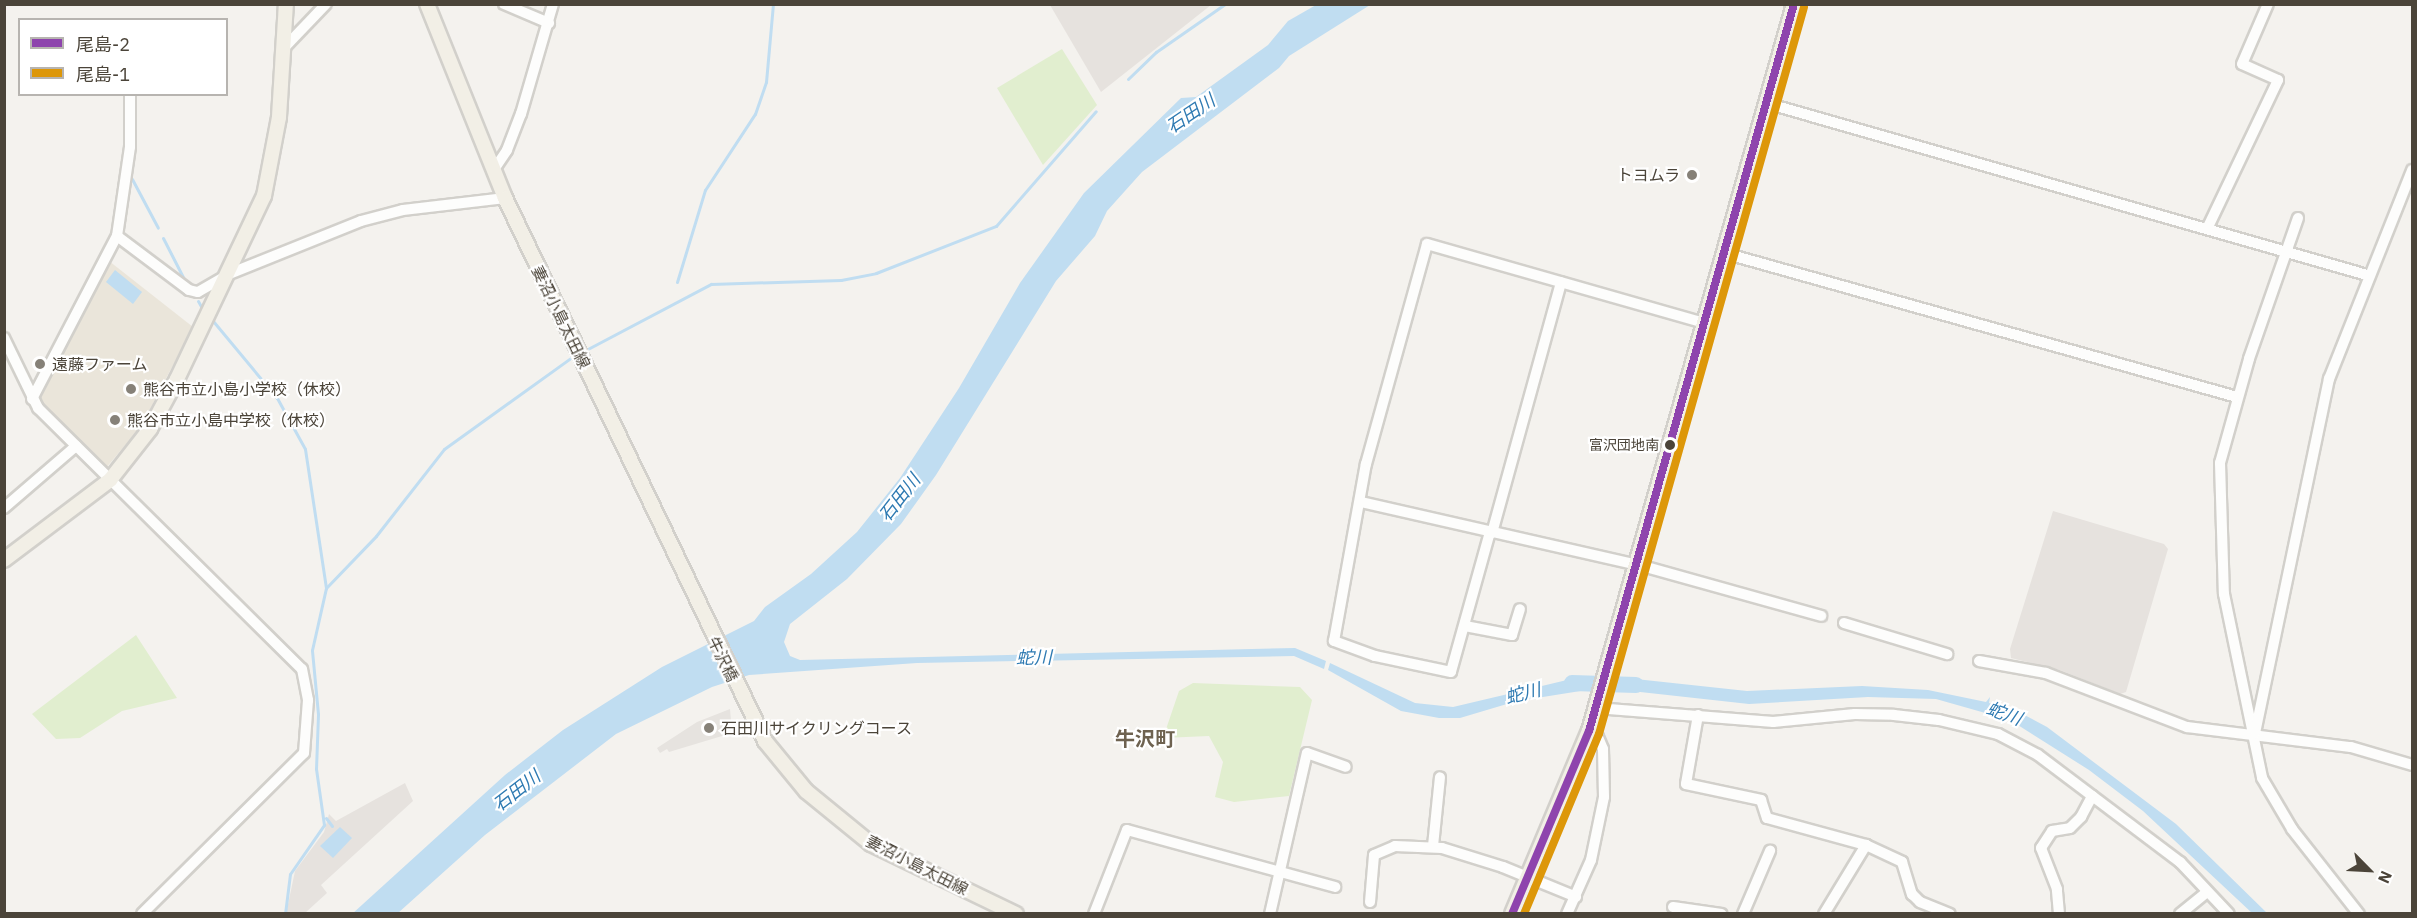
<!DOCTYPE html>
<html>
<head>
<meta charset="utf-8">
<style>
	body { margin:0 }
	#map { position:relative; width:2417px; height:918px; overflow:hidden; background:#f4f2ee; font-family:"IBM Plex Sans","Noto Sans JP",sans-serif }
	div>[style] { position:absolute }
	.industrial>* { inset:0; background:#e6e2de }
	.education>* { inset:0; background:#eae5da }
	.green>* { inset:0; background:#e1eecf }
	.parking>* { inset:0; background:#e6e3df }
	.water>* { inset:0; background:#c0ddf1 }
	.stream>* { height:3px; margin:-1.5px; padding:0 1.5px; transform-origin:1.5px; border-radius:1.5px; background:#c0ddf1 }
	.river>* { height:16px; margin:-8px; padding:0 8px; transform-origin:8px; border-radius:8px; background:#c0ddf1 }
	.roads { filter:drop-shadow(2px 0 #d2d0cb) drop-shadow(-2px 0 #d2d0cb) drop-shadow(0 2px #d2d0cb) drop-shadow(0 -2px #d2d0cb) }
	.minor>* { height:10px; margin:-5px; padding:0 5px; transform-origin:5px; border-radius:5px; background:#fdfdfc }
	.major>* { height:14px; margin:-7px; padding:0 7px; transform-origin:7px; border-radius:7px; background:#f2efe6 }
	.bus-1>* { height:8px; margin:-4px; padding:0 4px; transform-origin:4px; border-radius:4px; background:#8e44ad }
	.bus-2>* { height:8px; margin:-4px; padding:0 4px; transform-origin:4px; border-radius:4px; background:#dd9709 }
	.dots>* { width:16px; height:16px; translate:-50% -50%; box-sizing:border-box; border:3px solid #fff; border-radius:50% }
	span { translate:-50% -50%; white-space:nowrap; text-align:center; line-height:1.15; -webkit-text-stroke:4.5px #fff; paint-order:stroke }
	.bus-label { font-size:14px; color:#4b4439 }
	.right { translate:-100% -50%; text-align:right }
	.poi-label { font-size:16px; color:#4b4439 }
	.left { translate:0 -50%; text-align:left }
	.street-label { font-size:16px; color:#4b4439 }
	.water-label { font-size:18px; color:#2e7ab2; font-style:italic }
	.quarter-label { font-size:20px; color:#6e6250; font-weight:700 }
	.frame { position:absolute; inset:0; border:6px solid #4b4439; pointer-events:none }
	.legend { position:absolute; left:18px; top:18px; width:210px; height:78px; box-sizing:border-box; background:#fff; border:2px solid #b7b4b0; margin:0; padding:8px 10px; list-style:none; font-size:18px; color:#4b4439 }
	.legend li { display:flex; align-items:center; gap:12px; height:30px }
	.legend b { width:30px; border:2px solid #b7b4b0 }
	.north { position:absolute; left:2339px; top:840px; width:60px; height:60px; -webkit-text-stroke:4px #fff; paint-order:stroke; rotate:114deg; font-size:16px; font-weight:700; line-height:24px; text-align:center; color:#4b4439 }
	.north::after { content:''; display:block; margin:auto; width:21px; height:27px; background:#4b4439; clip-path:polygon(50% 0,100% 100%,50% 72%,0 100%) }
</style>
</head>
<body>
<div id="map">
	<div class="industrial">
		<i style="clip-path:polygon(1050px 5px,1211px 5px,1101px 92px)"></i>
		<i style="clip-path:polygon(2053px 511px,2164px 544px,2168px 549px,2126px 692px,2120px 694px,2060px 670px,2011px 658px,2010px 649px)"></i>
		<i style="clip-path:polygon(405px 783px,413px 801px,321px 885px,327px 893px,305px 913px,286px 914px,295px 871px,324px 832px,329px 814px,336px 821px)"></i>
	</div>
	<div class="education">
		<i style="clip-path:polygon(109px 261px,193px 327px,141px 426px,106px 468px,41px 406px,39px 397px)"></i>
	</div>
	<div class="green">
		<i style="clip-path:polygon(1062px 49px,1097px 105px,1043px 165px,997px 88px)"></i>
		<i style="clip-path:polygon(136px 635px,177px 698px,122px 711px,80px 738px,56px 739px,32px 714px)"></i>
		<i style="clip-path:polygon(1193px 683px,1300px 687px,1312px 700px,1289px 796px,1234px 802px,1215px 797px,1223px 762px,1209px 736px,1163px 738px,1179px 691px)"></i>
	</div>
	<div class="parking">
		<i style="clip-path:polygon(730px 709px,732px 733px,669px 752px,667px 749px,660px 753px,657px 748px,697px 722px)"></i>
	</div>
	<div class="water">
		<i style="clip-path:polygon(1316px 5px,1370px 5px,1289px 56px,1279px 68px,1142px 172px,1107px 211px,1095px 236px,1056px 281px,936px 475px,901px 524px,847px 579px,790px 624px,784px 642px,790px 656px,800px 660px,1295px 648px,1326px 661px,1324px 669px,1294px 656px,917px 663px,749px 675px,712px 687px,616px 734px,485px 835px,398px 913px,352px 914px,505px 775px,563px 730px,662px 667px,754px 621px,765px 607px,811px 574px,857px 532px,900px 478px,959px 388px,1020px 283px,1084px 193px,1181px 98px,1196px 97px,1268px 45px,1288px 21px)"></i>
		<i style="clip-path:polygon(115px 270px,142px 292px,133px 304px,106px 282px)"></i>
		<i style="clip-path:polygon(1330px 663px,1415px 703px,1453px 707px,1567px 680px,1596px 678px,1593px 689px,1517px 701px,1460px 718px,1439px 718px,1401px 711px,1328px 670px)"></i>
		<i style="clip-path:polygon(1617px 677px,1747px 691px,1862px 686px,1928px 690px,1986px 702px,1990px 697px,1989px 703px,2017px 711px,2047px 727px,2176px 824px,2267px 913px,2252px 913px,2143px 811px,2089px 770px,2010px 720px,1936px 699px,1868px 697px,1749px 704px,1613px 689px)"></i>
		<i style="clip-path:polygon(340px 827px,352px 838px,333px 858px,320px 846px)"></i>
	</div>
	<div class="stream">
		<i style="left:1128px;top:79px;width:39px;rotate:-44deg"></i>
		<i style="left:1156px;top:52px;width:84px;rotate:-34.8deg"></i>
		<i style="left:132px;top:179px;width:55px;rotate:62deg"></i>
		<i style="left:163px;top:238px;width:48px;rotate:62.9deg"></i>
		<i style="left:677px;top:282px;width:96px;rotate:-73.1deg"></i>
		<i style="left:705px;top:190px;width:91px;rotate:-56.7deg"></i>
		<i style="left:755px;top:114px;width:34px;rotate:-71deg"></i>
		<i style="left:766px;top:82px;width:78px;rotate:-84.9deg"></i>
		<i style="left:198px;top:301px;width:8px;rotate:60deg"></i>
		<i style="left:213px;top:321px;width:100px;rotate:50.3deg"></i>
		<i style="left:277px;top:398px;width:58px;rotate:61.2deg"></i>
		<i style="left:305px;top:449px;width:141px;rotate:81.4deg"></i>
		<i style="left:582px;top:352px;width:146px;rotate:-27.8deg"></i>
		<i style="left:711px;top:284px;width:130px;rotate:-1.8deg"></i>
		<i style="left:841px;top:280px;width:36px;rotate:-11deg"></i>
		<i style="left:876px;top:273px;width:129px;rotate:-21.4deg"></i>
		<i style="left:996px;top:226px;width:152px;rotate:-49deg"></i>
		<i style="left:326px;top:818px;width:10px;rotate:53deg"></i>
		<i style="left:285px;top:914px;width:40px;rotate:-82.9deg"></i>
		<i style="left:290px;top:874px;width:60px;rotate:-55.2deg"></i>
		<i style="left:324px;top:825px;width:57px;rotate:-98.1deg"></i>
		<i style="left:316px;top:769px;width:55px;rotate:-87.9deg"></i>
		<i style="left:318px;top:714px;width:64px;rotate:-95.4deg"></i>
		<i style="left:312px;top:650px;width:64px;rotate:-77.3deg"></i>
		<i style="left:326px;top:588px;width:72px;rotate:-46.1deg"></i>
		<i style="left:376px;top:536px;width:110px;rotate:-52deg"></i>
		<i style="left:444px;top:449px;width:163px;rotate:-35.7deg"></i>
	</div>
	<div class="river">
		<i style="left:1572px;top:683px;width:64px;rotate:1.8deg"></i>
	</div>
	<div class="roads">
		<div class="minor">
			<i style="left:504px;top:4px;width:49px;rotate:22.9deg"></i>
			<i style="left:283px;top:49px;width:62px;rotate:-46.3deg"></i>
			<i style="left:1766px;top:103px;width:625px;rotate:15.97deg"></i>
			<i style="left:493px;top:171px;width:25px;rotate:-56deg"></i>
			<i style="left:507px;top:150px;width:39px;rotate:-69deg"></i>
			<i style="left:521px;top:114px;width:115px;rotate:-73.8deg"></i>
			<i style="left:2298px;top:218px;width:149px;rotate:109.2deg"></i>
			<i style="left:2249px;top:359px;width:108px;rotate:105.6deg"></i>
			<i style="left:2220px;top:463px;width:131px;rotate:88.3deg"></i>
			<i style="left:2224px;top:594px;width:188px;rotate:78.3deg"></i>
			<i style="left:2262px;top:778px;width:59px;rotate:59.5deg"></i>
			<i style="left:2292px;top:829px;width:108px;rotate:51.8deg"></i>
			<i style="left:2207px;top:229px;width:165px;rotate:-64.5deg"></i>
			<i style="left:2278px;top:80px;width:39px;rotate:-156deg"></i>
			<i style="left:2242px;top:64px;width:65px;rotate:-66.6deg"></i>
			<i style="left:117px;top:236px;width:90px;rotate:36.9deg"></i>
			<i style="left:189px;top:290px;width:9px;rotate:13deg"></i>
			<i style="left:198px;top:292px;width:36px;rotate:-30deg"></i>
			<i style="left:229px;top:274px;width:142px;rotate:-21.9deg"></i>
			<i style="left:361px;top:221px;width:43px;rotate:-14.7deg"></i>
			<i style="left:403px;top:210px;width:103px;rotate:-6.7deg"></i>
			<i style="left:1724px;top:253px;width:533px;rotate:15.68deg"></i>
			<i style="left:4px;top:338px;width:78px;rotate:64.1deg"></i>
			<i style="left:38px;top:408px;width:371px;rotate:44.7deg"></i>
			<i style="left:302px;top:669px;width:32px;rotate:79deg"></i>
			<i style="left:308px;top:700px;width:53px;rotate:94.3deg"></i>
			<i style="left:304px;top:753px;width:228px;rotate:135.2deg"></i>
			<i style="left:32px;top:399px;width:184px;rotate:-62.5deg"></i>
			<i style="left:117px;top:236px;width:90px;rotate:-81.7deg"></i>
			<i style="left:130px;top:147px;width:53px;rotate:-90deg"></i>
			<i style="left:1361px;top:502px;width:292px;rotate:12.8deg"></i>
			<i style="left:1646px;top:567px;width:182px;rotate:15.6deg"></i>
			<i style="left:4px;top:508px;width:95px;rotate:-40.7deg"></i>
			<i style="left:1490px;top:532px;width:145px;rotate:105.6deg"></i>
			<i style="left:1451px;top:672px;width:78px;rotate:-168.1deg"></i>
			<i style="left:1375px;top:656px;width:44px;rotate:-159.9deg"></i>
			<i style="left:1334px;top:641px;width:180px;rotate:-79.8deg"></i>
			<i style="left:1366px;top:464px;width:228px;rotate:-74.5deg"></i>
			<i style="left:1427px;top:244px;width:288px;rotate:15.9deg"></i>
			<i style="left:1492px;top:533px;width:260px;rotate:-74.6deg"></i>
			<i style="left:1844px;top:623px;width:108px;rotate:16.8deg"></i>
			<i style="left:1465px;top:626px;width:48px;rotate:10.8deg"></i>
			<i style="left:1512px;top:635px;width:27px;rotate:-73deg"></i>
			<i style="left:1979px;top:661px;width:68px;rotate:10.2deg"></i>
			<i style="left:2046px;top:673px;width:151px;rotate:21deg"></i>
			<i style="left:2187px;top:727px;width:165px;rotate:7deg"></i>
			<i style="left:2351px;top:747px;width:64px;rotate:16.4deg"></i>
			<i style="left:1596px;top:708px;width:178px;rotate:4.5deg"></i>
			<i style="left:1773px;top:722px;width:82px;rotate:-5.6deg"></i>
			<i style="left:1855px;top:714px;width:39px;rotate:1deg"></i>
			<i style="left:1894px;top:715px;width:45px;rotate:6.3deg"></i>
			<i style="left:1939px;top:720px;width:61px;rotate:13.3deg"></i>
			<i style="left:1998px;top:734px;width:45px;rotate:27.7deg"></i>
			<i style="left:2038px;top:755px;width:178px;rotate:37deg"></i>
			<i style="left:2180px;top:862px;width:71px;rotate:46.7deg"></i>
			<i style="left:1698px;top:715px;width:70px;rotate:99.9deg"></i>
			<i style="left:1686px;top:784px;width:77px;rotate:12deg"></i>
			<i style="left:1761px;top:800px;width:19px;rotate:72deg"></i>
			<i style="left:1767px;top:818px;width:103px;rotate:15.3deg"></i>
			<i style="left:1866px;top:845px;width:40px;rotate:25deg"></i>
			<i style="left:1902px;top:862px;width:34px;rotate:73deg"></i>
			<i style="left:1912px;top:894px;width:11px;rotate:45deg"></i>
			<i style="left:1920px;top:902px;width:32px;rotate:22deg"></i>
			<i style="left:2255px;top:733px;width:362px;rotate:-78.2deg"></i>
			<i style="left:2329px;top:379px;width:225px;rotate:-68.3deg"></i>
			<i style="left:1433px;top:846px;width:69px;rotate:-84.2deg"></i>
			<i style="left:1370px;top:902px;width:47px;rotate:-85.1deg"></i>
			<i style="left:1374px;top:855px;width:23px;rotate:-23deg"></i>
			<i style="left:1395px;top:846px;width:47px;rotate:2.4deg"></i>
			<i style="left:1442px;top:848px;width:64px;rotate:17.3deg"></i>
			<i style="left:1503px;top:867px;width:79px;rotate:22.3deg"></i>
			<i style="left:1673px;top:907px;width:49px;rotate:8.1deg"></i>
			<i style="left:1094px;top:914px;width:90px;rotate:-68.6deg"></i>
			<i style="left:1127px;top:830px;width:216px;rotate:15.3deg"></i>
			<i style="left:1270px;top:914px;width:165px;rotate:-77.1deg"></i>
			<i style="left:1307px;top:753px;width:41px;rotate:19.7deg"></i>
			<i style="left:1567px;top:914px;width:59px;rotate:-66deg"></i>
			<i style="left:1591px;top:860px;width:64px;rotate:-78.3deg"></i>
			<i style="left:1604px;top:797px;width:48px;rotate:-91.2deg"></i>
			<i style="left:1603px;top:749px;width:13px;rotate:-113deg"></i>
			<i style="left:1598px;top:737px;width:11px;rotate:-146deg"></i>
			<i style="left:1743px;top:914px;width:69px;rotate:-66.8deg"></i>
			<i style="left:1824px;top:914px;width:81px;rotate:-58.7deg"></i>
			<i style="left:2059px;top:914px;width:25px;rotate:-95deg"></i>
			<i style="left:2057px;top:889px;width:44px;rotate:-111.3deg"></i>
			<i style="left:2041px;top:848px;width:20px;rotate:-57deg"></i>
			<i style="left:2052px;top:831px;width:18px;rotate:-9deg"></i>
			<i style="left:2070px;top:828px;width:16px;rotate:-45deg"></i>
			<i style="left:2081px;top:817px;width:24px;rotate:-62deg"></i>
			<i style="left:2180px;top:914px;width:35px;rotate:-39deg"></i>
		</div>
		<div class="major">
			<i style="left:427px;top:4px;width:209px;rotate:68.1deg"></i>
			<i style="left:505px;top:198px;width:602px;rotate:64.41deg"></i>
			<i style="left:765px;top:741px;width:65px;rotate:50.6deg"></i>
			<i style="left:806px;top:791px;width:84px;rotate:39.2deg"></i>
			<i style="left:871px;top:844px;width:161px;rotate:25.8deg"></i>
			<i style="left:4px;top:560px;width:133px;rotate:-37deg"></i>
			<i style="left:110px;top:480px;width:65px;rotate:-51.9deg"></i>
			<i style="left:150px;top:429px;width:57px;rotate:-61.6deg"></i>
			<i style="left:177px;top:379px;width:203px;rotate:-64.6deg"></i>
			<i style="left:264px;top:196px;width:80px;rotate:-79.2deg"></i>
			<i style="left:279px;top:117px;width:113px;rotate:-86.5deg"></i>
			<i style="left:1512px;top:914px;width:199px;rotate:-67.2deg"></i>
			<i style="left:1589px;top:731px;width:755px;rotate:-74.25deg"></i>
		</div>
	</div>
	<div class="bus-1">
		<i style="left:1512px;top:914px;width:199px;rotate:-67.2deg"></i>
		<i style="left:1589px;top:731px;width:755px;rotate:-74.25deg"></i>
	</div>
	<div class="bus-2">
		<i style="left:1524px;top:914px;width:195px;rotate:-67.4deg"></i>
		<i style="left:1599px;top:734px;width:755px;rotate:-74.25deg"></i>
	</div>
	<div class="dots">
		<i style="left:1692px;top:175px;background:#868178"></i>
		<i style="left:40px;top:364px;background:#868178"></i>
		<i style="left:131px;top:389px;background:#868178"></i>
		<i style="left:115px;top:420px;background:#868178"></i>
		<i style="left:1670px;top:445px;background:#4b4439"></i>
		<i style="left:709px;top:728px;background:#868178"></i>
	</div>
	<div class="bus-label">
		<span class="right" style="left:1659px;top:445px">富沢団地南</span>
	</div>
	<div class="poi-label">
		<span class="right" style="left:1680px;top:175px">トヨムラ</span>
		<span class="left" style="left:52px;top:364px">遠藤ファーム</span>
		<span class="left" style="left:143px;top:389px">熊谷市立小島小学校（休校）</span>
		<span class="left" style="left:127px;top:420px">熊谷市立小島中学校（休校）</span>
		<span class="left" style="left:721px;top:728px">石田川サイクリングコース</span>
	</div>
	<div class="street-label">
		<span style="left:561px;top:317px;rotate:64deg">妻沼小島太田線</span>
		<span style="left:723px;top:659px;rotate:64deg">牛沢橋</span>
		<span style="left:917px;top:865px;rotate:27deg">妻沼小島太田線</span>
	</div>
	<div class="water-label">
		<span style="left:1191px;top:114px;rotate:-34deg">石田川</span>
		<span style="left:900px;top:498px;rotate:-52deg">石田川</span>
		<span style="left:1034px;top:658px;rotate:-1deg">蛇川</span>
		<span style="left:1523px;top:694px;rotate:-14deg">蛇川</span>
		<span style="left:2004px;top:714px;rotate:20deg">蛇川</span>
		<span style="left:517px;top:791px;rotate:-38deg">石田川</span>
	</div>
	<div class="quarter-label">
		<span style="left:1145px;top:738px">牛沢町</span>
	</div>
	<div class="frame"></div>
	<ul class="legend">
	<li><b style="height:8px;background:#8e44ad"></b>尾島-2</li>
	<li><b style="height:8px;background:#dd9709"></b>尾島-1</li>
	</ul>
	<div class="north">N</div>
</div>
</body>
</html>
